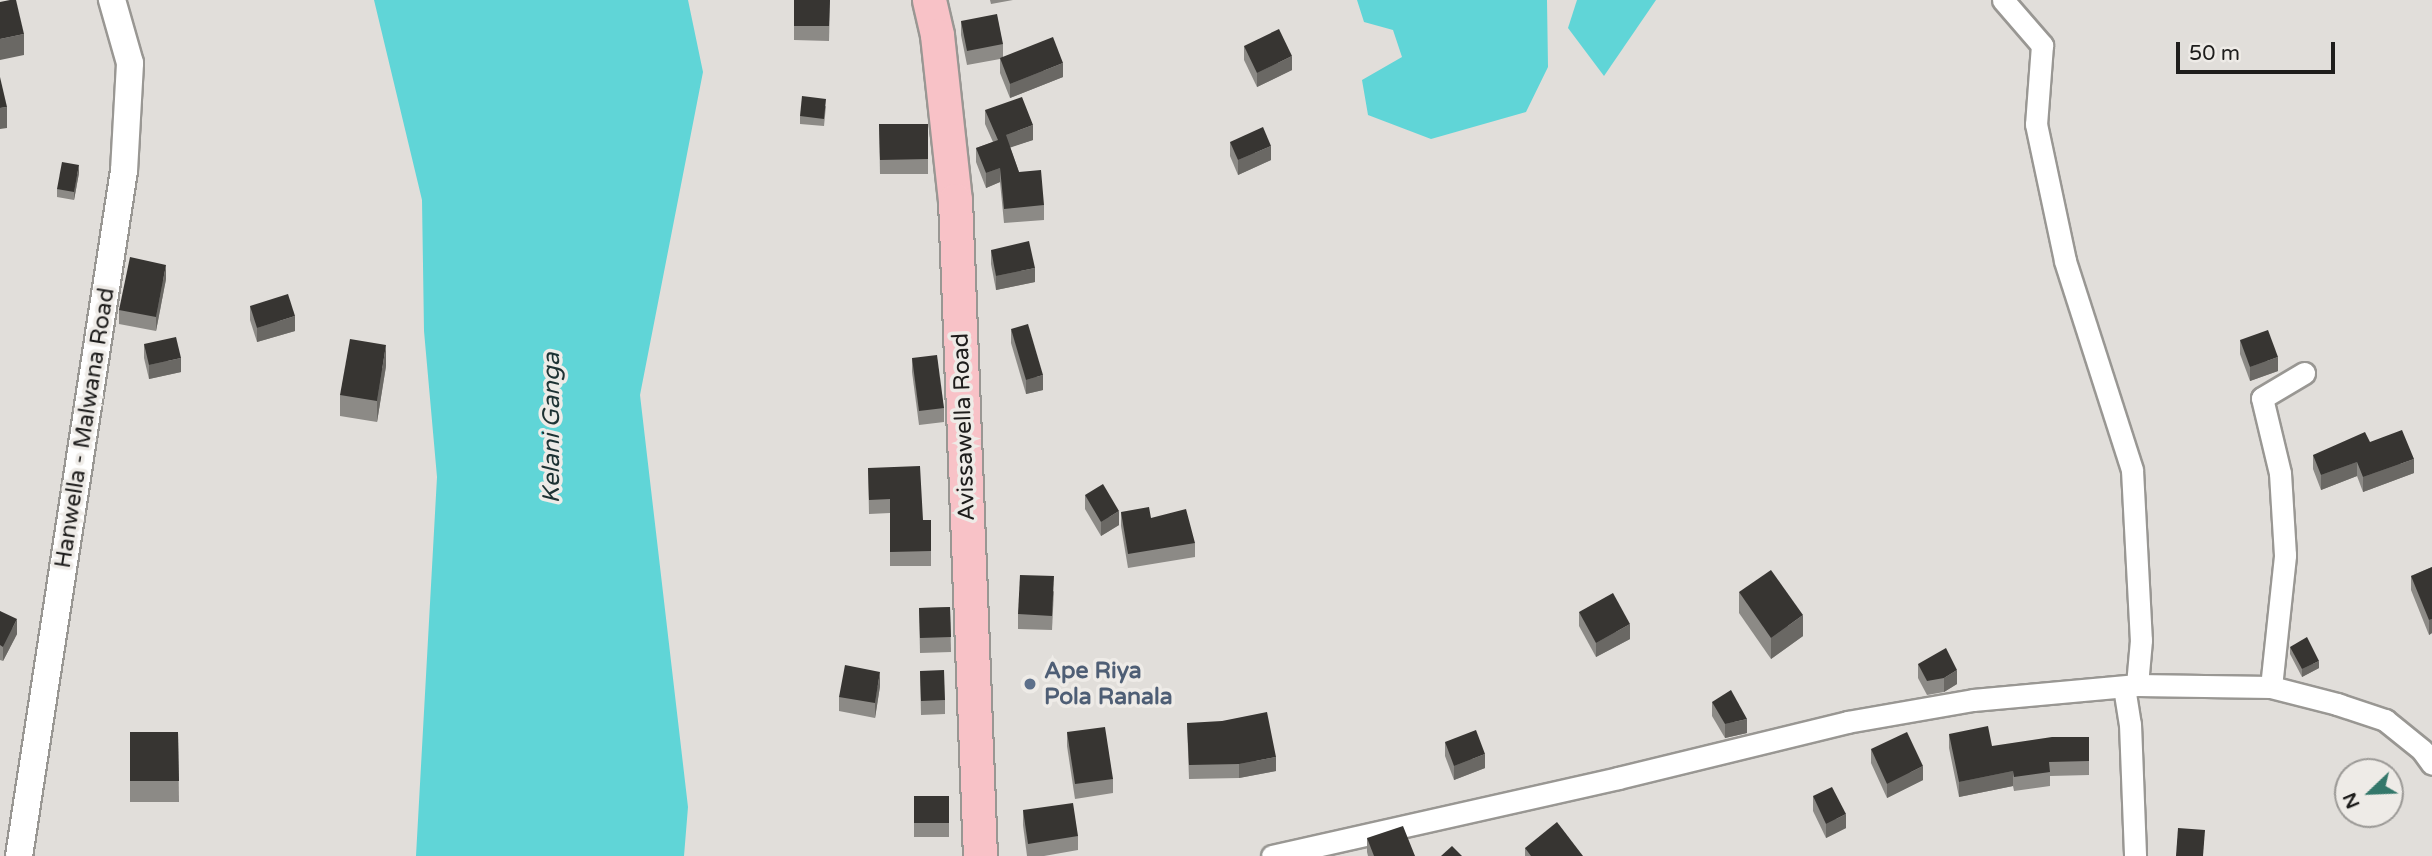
<!DOCTYPE html>
<html>
<head>
<meta charset="utf-8">
<style>
	body { margin:0 }
	#map { position:relative; width:2432px; height:856px; overflow:hidden; background:#e1deda; font-family:"Varela Round",sans-serif }
	div>[style] { position:absolute }
	.water>* { inset:0; background:#60d5d7 }
	.roads { filter:drop-shadow(2px 0 #999793) drop-shadow(-2px 0 #999793) drop-shadow(0 2px #999793) drop-shadow(0 -2px #999793) }
	.minor>* { height:21px; margin:-10.5px; padding:0 10.5px; transform-origin:10.5px; border-radius:10.5px; background:#fff }
	.tertiary>* { height:26px; margin:-13px; padding:0 13px; transform-origin:13px; border-radius:13px; background:#fff }
	.primary>* { height:33px; margin:-16.5px; padding:0 16.5px; transform-origin:16.5px; border-radius:16.5px; background:#f8c2c7 }
	.wall>* { inset:0; background:#8c8a86 }
	.shaded-wall>* { inset:0; background:#6a6864 }
	.building>* { inset:0; background:#373532 }
	.dots>* { width:19px; height:19px; translate:-50% -50%; box-sizing:border-box; border:4px solid #eeebe7; border-radius:50% }
	span { translate:-50% -50%; white-space:nowrap; text-align:center; line-height:1.15; -webkit-text-stroke:7px #eeebe7; paint-order:stroke }
	.street-label { font-size:23px; color:#1e1d1c }
	.service-label { font-size:23px; color:#4e5e75; font-weight:700 }
	.left { translate:0 -50%; text-align:left }
	.water-label { font-size:24px; color:#1d3233; font-style:italic }
	.north { position:absolute; left:2334px; top:758px; width:70px; height:70px; box-sizing:border-box; background:#eeebe7; border:2px solid #9b9996; border-radius:50%; rotate:247deg; font-size:19px; font-weight:700; line-height:28px; text-align:center; color:#1e1d1c }
	.north::after { content:''; display:block; margin:auto; width:24px; height:32px; background:#33776a; clip-path:polygon(50% 0,100% 100%,50% 72%,0 100%) }
	.scale { position:absolute; left:2176px; top:42px; width:159px; height:32px; box-sizing:border-box; border:4px solid #1e1d1c; border-top:0; padding-left:9px; font-size:21px; line-height:24px; white-space:nowrap; color:#1e1d1c; -webkit-text-stroke:5px #eeebe7; paint-order:stroke }
</style>
</head>
<body>
<div id="map">
	<div class="water">
		<i style="clip-path:polygon(374px 0,688px 0,703px 72px,640px 395px,688px 807px,684px 856px,416px 856px,437px 477px,424px 331px,422px 200px)"></i>
		<i style="clip-path:polygon(1357px 0,1547px 0,1548px 67px,1526px 112px,1431px 139px,1368px 115px,1362px 80px,1402px 57px,1393px 30px,1364px 22px)"></i>
		<i style="clip-path:polygon(1577px 0,1656px 0,1604px 76px,1568px 28px)"></i>
	</div>
	<div class="roads">
		<div class="minor">
			<i style="left:2003px;top:0;width:60px;rotate:49.1deg"></i>
			<i style="left:2042px;top:45px;width:79px;rotate:94.3deg"></i>
			<i style="left:2036px;top:124px;width:140px;rotate:78deg"></i>
			<i style="left:2065px;top:261px;width:219px;rotate:72.2deg"></i>
			<i style="left:2132px;top:470px;width:170px;rotate:87deg"></i>
			<i style="left:2141px;top:640px;width:45px;rotate:95.1deg"></i>
			<i style="left:2124px;top:687px;width:37px;rotate:81deg"></i>
			<i style="left:2130px;top:724px;width:132px;rotate:87.8deg"></i>
			<i style="left:2271px;top:687px;width:133px;rotate:-83.9deg"></i>
			<i style="left:2285px;top:555px;width:82px;rotate:-93.5deg"></i>
			<i style="left:2280px;top:473px;width:77px;rotate:-103.5deg"></i>
			<i style="left:2262px;top:398px;width:49px;rotate:-30.8deg"></i>
			<i style="left:1272px;top:856px;width:355px;rotate:-12.7deg"></i>
			<i style="left:1618px;top:778px;width:236px;rotate:-13.7deg"></i>
			<i style="left:1847px;top:722px;width:128px;rotate:-9.9deg"></i>
			<i style="left:1973px;top:700px;width:165px;rotate:-5.2deg"></i>
			<i style="left:2137px;top:685px;width:134px;rotate:0.9deg"></i>
			<i style="left:2271px;top:687px;width:68px;rotate:14.4deg"></i>
			<i style="left:2337px;top:704px;width:51px;rotate:18.4deg"></i>
			<i style="left:2385px;top:720px;width:48px;rotate:39deg"></i>
			<i style="left:2422px;top:750px;width:17px;rotate:54deg"></i>
		</div>
		<div class="tertiary">
			<i style="left:19px;top:856px;width:693px;rotate:-81.29deg"></i>
			<i style="left:124px;top:171px;width:108px;rotate:-86.8deg"></i>
			<i style="left:130px;top:63px;width:66px;rotate:-105.9deg"></i>
		</div>
		<div class="primary">
			<i style="left:929px;top:0;width:36px;rotate:77deg"></i>
			<i style="left:937px;top:35px;width:166px;rotate:83.8deg"></i>
			<i style="left:955px;top:200px;width:656px;rotate:87.82deg"></i>
		</div>
	</div>
	<div class="wall">
		<i style="clip-path:polygon(794px 0,830px 0,829px 41px,794px 40px)"></i>
		<i style="clip-path:polygon(990px 0,1013px 0,991px 4px)"></i>
		<i style="clip-path:polygon(961px 21px,1003px 44px,1003px 57px,1063px 77px,1010px 98px,1000px 73px,1000px 59px,967px 65px,961px 35px)"></i>
		<i style="clip-path:polygon(1244px 46px,1292px 70px,1257px 87px,1244px 60px)"></i>
		<i style="clip-path:polygon(826px 106px,824px 126px,800px 124px,800px 116px)"></i>
		<i style="clip-path:polygon(985px 110px,1033px 140px,1010px 147px,1019px 172px,1044px 205px,1044px 220px,1004px 223px,1000px 182px,986px 188px,976px 162px,976px 148px,993px 142px,985px 124px)"></i>
		<i style="clip-path:polygon(879px 124px,928px 124px,928px 174px,880px 174px)"></i>
		<i style="clip-path:polygon(1230px 142px,1271px 160px,1238px 175px,1230px 156px)"></i>
		<i style="clip-path:polygon(79px 173px,74px 200px,57px 197px,57px 189px)"></i>
		<i style="clip-path:polygon(991px 250px,1035px 282px,996px 290px,991px 264px)"></i>
		<i style="clip-path:polygon(166px 279px,156px 331px,119px 324px,119px 310px)"></i>
		<i style="clip-path:polygon(250px 306px,295px 331px,257px 342px,250px 320px)"></i>
		<i style="clip-path:polygon(1011px 329px,1043px 390px,1026px 394px,1011px 343px)"></i>
		<i style="clip-path:polygon(2240px 340px,2278px 371px,2250px 381px,2240px 354px)"></i>
		<i style="clip-path:polygon(144px 344px,181px 372px,149px 379px,144px 358px)"></i>
		<i style="clip-path:polygon(912px 358px,944px 408px,944px 422px,919px 425px,912px 372px)"></i>
		<i style="clip-path:polygon(386px 366px,377px 422px,340px 416px,340px 395px)"></i>
		<i style="clip-path:polygon(2370px 442px,2414px 473px,2363px 492px,2357px 476px,2321px 490px,2313px 469px,2313px 455px)"></i>
		<i style="clip-path:polygon(868px 468px,923px 520px,931px 520px,931px 566px,890px 566px,890px 513px,869px 514px)"></i>
		<i style="clip-path:polygon(1085px 495px,1119px 525px,1101px 536px,1085px 509px)"></i>
		<i style="clip-path:polygon(1121px 512px,1151px 518px,1195px 543px,1195px 557px,1128px 568px,1121px 526px)"></i>
		<i style="clip-path:polygon(2432px 567px,2432px 633px,2429px 635px,2411px 590px,2411px 576px)"></i>
		<i style="clip-path:polygon(1054px 591px,1052px 630px,1018px 629px,1018px 614px)"></i>
		<i style="clip-path:polygon(1739px 592px,1803px 636px,1771px 659px,1739px 613px)"></i>
		<i style="clip-path:polygon(950px 607px,951px 652px,920px 653px,919px 608px)"></i>
		<i style="clip-path:polygon(0 611px,17px 634px,3px 661px,0 660px)"></i>
		<i style="clip-path:polygon(1579px 612px,1630px 639px,1596px 657px,1579px 626px)"></i>
		<i style="clip-path:polygon(2290px 647px,2319px 668px,2302px 677px,2290px 654px)"></i>
		<i style="clip-path:polygon(1918px 664px,1957px 684px,1944px 692px,1927px 695px,1918px 678px)"></i>
		<i style="clip-path:polygon(920px 671px,945px 700px,945px 714px,921px 715px)"></i>
		<i style="clip-path:polygon(880px 686px,875px 718px,839px 711px,839px 697px)"></i>
		<i style="clip-path:polygon(1712px 702px,1747px 733px,1725px 738px,1712px 716px)"></i>
		<i style="clip-path:polygon(1187px 723px,1276px 771px,1239px 778px,1189px 779px)"></i>
		<i style="clip-path:polygon(130px 732px,178px 732px,179px 802px,130px 802px)"></i>
		<i style="clip-path:polygon(1067px 732px,1113px 779px,1113px 793px,1075px 799px,1067px 746px)"></i>
		<i style="clip-path:polygon(1949px 734px,1992px 746px,2089px 761px,2089px 775px,2050px 776px,2050px 786px,2014px 791px,2013px 786px,1959px 797px,1949px 748px)"></i>
		<i style="clip-path:polygon(1445px 742px,1485px 768px,1454px 780px,1445px 756px)"></i>
		<i style="clip-path:polygon(1871px 749px,1923px 780px,1887px 798px,1871px 763px)"></i>
		<i style="clip-path:polygon(914px 796px,949px 796px,949px 837px,914px 837px)"></i>
		<i style="clip-path:polygon(1813px 796px,1846px 828px,1826px 838px,1813px 811px)"></i>
		<i style="clip-path:polygon(1023px 810px,1078px 836px,1078px 850px,1044px 856px,1027px 856px,1023px 825px)"></i>
		<i style="clip-path:polygon(1367px 838px,1415px 856px,1368px 856px,1367px 852px)"></i>
		<i style="clip-path:polygon(1525px 848px,1583px 856px,1525px 856px)"></i>
	</div>
	<div class="shaded-wall">
		<i style="clip-path:polygon(24px 34px,24px 55px,0 60px,0 39px)"></i>
		<i style="clip-path:polygon(1292px 56px,1292px 70px,1257px 87px,1257px 73px)"></i>
		<i style="clip-path:polygon(1063px 63px,1063px 77px,1010px 98px,1010px 84px)"></i>
		<i style="clip-path:polygon(7px 107px,7px 128px,0 129px,0 108px)"></i>
		<i style="clip-path:polygon(1033px 125px,1033px 140px,1006px 149px,1006px 135px)"></i>
		<i style="clip-path:polygon(1271px 146px,1271px 160px,1238px 175px,1238px 160px)"></i>
		<i style="clip-path:polygon(79px 165px,79px 173px,74px 200px,74px 192px)"></i>
		<i style="clip-path:polygon(1000px 168px,1000px 182px,986px 188px,986px 173px)"></i>
		<i style="clip-path:polygon(166px 265px,166px 279px,156px 331px,156px 317px)"></i>
		<i style="clip-path:polygon(1035px 268px,1035px 282px,996px 290px,996px 276px)"></i>
		<i style="clip-path:polygon(295px 316px,295px 331px,257px 342px,257px 328px)"></i>
		<i style="clip-path:polygon(386px 345px,386px 366px,377px 422px,377px 401px)"></i>
		<i style="clip-path:polygon(2278px 357px,2278px 371px,2250px 381px,2250px 367px)"></i>
		<i style="clip-path:polygon(181px 358px,181px 372px,149px 379px,149px 365px)"></i>
		<i style="clip-path:polygon(1043px 375px,1043px 390px,1026px 394px,1026px 380px)"></i>
		<i style="clip-path:polygon(2414px 459px,2414px 473px,2363px 492px,2363px 477px)"></i>
		<i style="clip-path:polygon(2357px 462px,2357px 476px,2321px 490px,2321px 475px)"></i>
		<i style="clip-path:polygon(1119px 511px,1119px 525px,1101px 536px,1101px 522px)"></i>
		<i style="clip-path:polygon(1803px 615px,1803px 636px,1771px 659px,1771px 638px)"></i>
		<i style="clip-path:polygon(17px 619px,17px 634px,3px 661px,3px 647px)"></i>
		<i style="clip-path:polygon(2432px 619px,2432px 633px,2429px 635px,2429px 620px)"></i>
		<i style="clip-path:polygon(1630px 624px,1630px 639px,1596px 657px,1596px 643px)"></i>
		<i style="clip-path:polygon(2319px 661px,2319px 668px,2302px 677px,2302px 669px)"></i>
		<i style="clip-path:polygon(1957px 670px,1957px 684px,1944px 692px,1944px 678px)"></i>
		<i style="clip-path:polygon(880px 672px,880px 686px,875px 718px,875px 703px)"></i>
		<i style="clip-path:polygon(1747px 719px,1747px 733px,1725px 738px,1725px 724px)"></i>
		<i style="clip-path:polygon(1485px 754px,1485px 768px,1454px 780px,1454px 766px)"></i>
		<i style="clip-path:polygon(1276px 757px,1276px 771px,1239px 778px,1239px 764px)"></i>
		<i style="clip-path:polygon(1923px 766px,1923px 780px,1887px 798px,1887px 784px)"></i>
		<i style="clip-path:polygon(2013px 771px,2013px 786px,1959px 797px,1959px 782px)"></i>
		<i style="clip-path:polygon(1846px 814px,1846px 828px,1826px 838px,1826px 824px)"></i>
	</div>
	<div class="building">
		<i style="clip-path:polygon(10px 0,16px 0,24px 34px,0 39px,0 2px)"></i>
		<i style="clip-path:polygon(794px 0,830px 0,829px 26px,794px 26px)"></i>
		<i style="clip-path:polygon(997px 14px,1003px 44px,967px 51px,961px 21px)"></i>
		<i style="clip-path:polygon(1279px 29px,1292px 56px,1257px 73px,1244px 46px)"></i>
		<i style="clip-path:polygon(1053px 37px,1063px 63px,1010px 84px,1000px 58px)"></i>
		<i style="clip-path:polygon(0 77px,7px 107px,0 108px)"></i>
		<i style="clip-path:polygon(802px 96px,826px 99px,824px 119px,800px 116px)"></i>
		<i style="clip-path:polygon(1022px 97px,1033px 125px,1006px 135px,1019px 172px,1041px 170px,1044px 205px,1004px 209px,1000px 168px,986px 173px,976px 148px,998px 140px,985px 110px)"></i>
		<i style="clip-path:polygon(879px 124px,928px 124px,928px 159px,880px 160px)"></i>
		<i style="clip-path:polygon(1263px 127px,1271px 146px,1238px 160px,1230px 142px)"></i>
		<i style="clip-path:polygon(62px 162px,79px 165px,74px 192px,57px 189px)"></i>
		<i style="clip-path:polygon(1029px 241px,1035px 268px,996px 276px,991px 250px)"></i>
		<i style="clip-path:polygon(130px 257px,166px 265px,156px 317px,119px 310px)"></i>
		<i style="clip-path:polygon(288px 294px,295px 316px,257px 328px,250px 306px)"></i>
		<i style="clip-path:polygon(1028px 324px,1043px 375px,1026px 380px,1011px 329px)"></i>
		<i style="clip-path:polygon(2268px 330px,2278px 357px,2250px 367px,2240px 340px)"></i>
		<i style="clip-path:polygon(176px 337px,181px 358px,149px 365px,144px 344px)"></i>
		<i style="clip-path:polygon(350px 339px,386px 345px,377px 401px,340px 395px)"></i>
		<i style="clip-path:polygon(937px 355px,944px 408px,919px 411px,912px 358px)"></i>
		<i style="clip-path:polygon(2402px 430px,2414px 459px,2363px 477px,2357px 462px,2321px 475px,2313px 455px,2365px 432px,2370px 442px)"></i>
		<i style="clip-path:polygon(920px 466px,923px 520px,931px 520px,931px 551px,890px 552px,890px 499px,869px 500px,868px 468px)"></i>
		<i style="clip-path:polygon(1103px 484px,1119px 511px,1101px 522px,1085px 495px)"></i>
		<i style="clip-path:polygon(1149px 507px,1151px 518px,1186px 509px,1195px 543px,1128px 554px,1121px 512px)"></i>
		<i style="clip-path:polygon(2432px 567px,2432px 619px,2429px 620px,2411px 576px)"></i>
		<i style="clip-path:polygon(1771px 570px,1803px 615px,1771px 638px,1739px 592px)"></i>
		<i style="clip-path:polygon(1020px 575px,1054px 576px,1052px 616px,1018px 614px)"></i>
		<i style="clip-path:polygon(1613px 593px,1630px 624px,1596px 643px,1579px 612px)"></i>
		<i style="clip-path:polygon(950px 607px,951px 637px,920px 638px,919px 608px)"></i>
		<i style="clip-path:polygon(0 611px,17px 619px,3px 647px,0 645px)"></i>
		<i style="clip-path:polygon(2307px 637px,2319px 661px,2302px 669px,2290px 647px)"></i>
		<i style="clip-path:polygon(1946px 648px,1957px 670px,1944px 678px,1927px 681px,1918px 664px)"></i>
		<i style="clip-path:polygon(845px 665px,880px 672px,875px 703px,839px 697px)"></i>
		<i style="clip-path:polygon(944px 670px,945px 700px,921px 701px,920px 671px)"></i>
		<i style="clip-path:polygon(1731px 690px,1747px 719px,1725px 724px,1712px 702px)"></i>
		<i style="clip-path:polygon(1267px 712px,1276px 757px,1239px 764px,1189px 765px,1187px 723px,1222px 721px)"></i>
		<i style="clip-path:polygon(1988px 726px,1992px 746px,2052px 737px,2089px 737px,2089px 761px,2049px 762px,2050px 772px,2014px 777px,2013px 771px,1959px 782px,1949px 734px)"></i>
		<i style="clip-path:polygon(1105px 727px,1113px 779px,1075px 784px,1067px 732px)"></i>
		<i style="clip-path:polygon(1476px 730px,1485px 754px,1454px 766px,1445px 742px)"></i>
		<i style="clip-path:polygon(130px 732px,178px 732px,179px 781px,130px 781px)"></i>
		<i style="clip-path:polygon(1907px 732px,1923px 766px,1887px 784px,1871px 749px)"></i>
		<i style="clip-path:polygon(1832px 787px,1846px 814px,1826px 824px,1813px 796px)"></i>
		<i style="clip-path:polygon(914px 796px,949px 796px,949px 823px,914px 823px)"></i>
		<i style="clip-path:polygon(1073px 803px,1078px 836px,1028px 844px,1023px 810px)"></i>
		<i style="clip-path:polygon(1557px 822px,1583px 856px,1531px 856px,1525px 848px)"></i>
		<i style="clip-path:polygon(1403px 826px,1415px 856px,1374px 856px,1367px 838px)"></i>
		<i style="clip-path:polygon(2178px 828px,2205px 830px,2203px 856px,2176px 856px)"></i>
		<i style="clip-path:polygon(1452px 846px,1462px 856px,1441px 856px)"></i>
	</div>
	<div class="dots">
		<i style="left:1030px;top:684px;background:#5c6f8a"></i>
	</div>
	<div class="street-label">
		<span style="left:964px;top:427px;rotate:-92deg">Avissawella Road</span>
		<span style="left:85px;top:428px;rotate:-81deg">Hanwella - Malwana Road</span>
	</div>
	<div class="service-label">
		<span class="left" style="left:1044px;top:684px">Ape Riya<br>Pola Ranala</span>
	</div>
	<div class="water-label">
		<span style="left:552px;top:428px;rotate:-90deg">Kelani Ganga</span>
	</div>
	<div class="north">N</div>
	<div class="scale">50 m</div>
</div>
</body>
</html>
